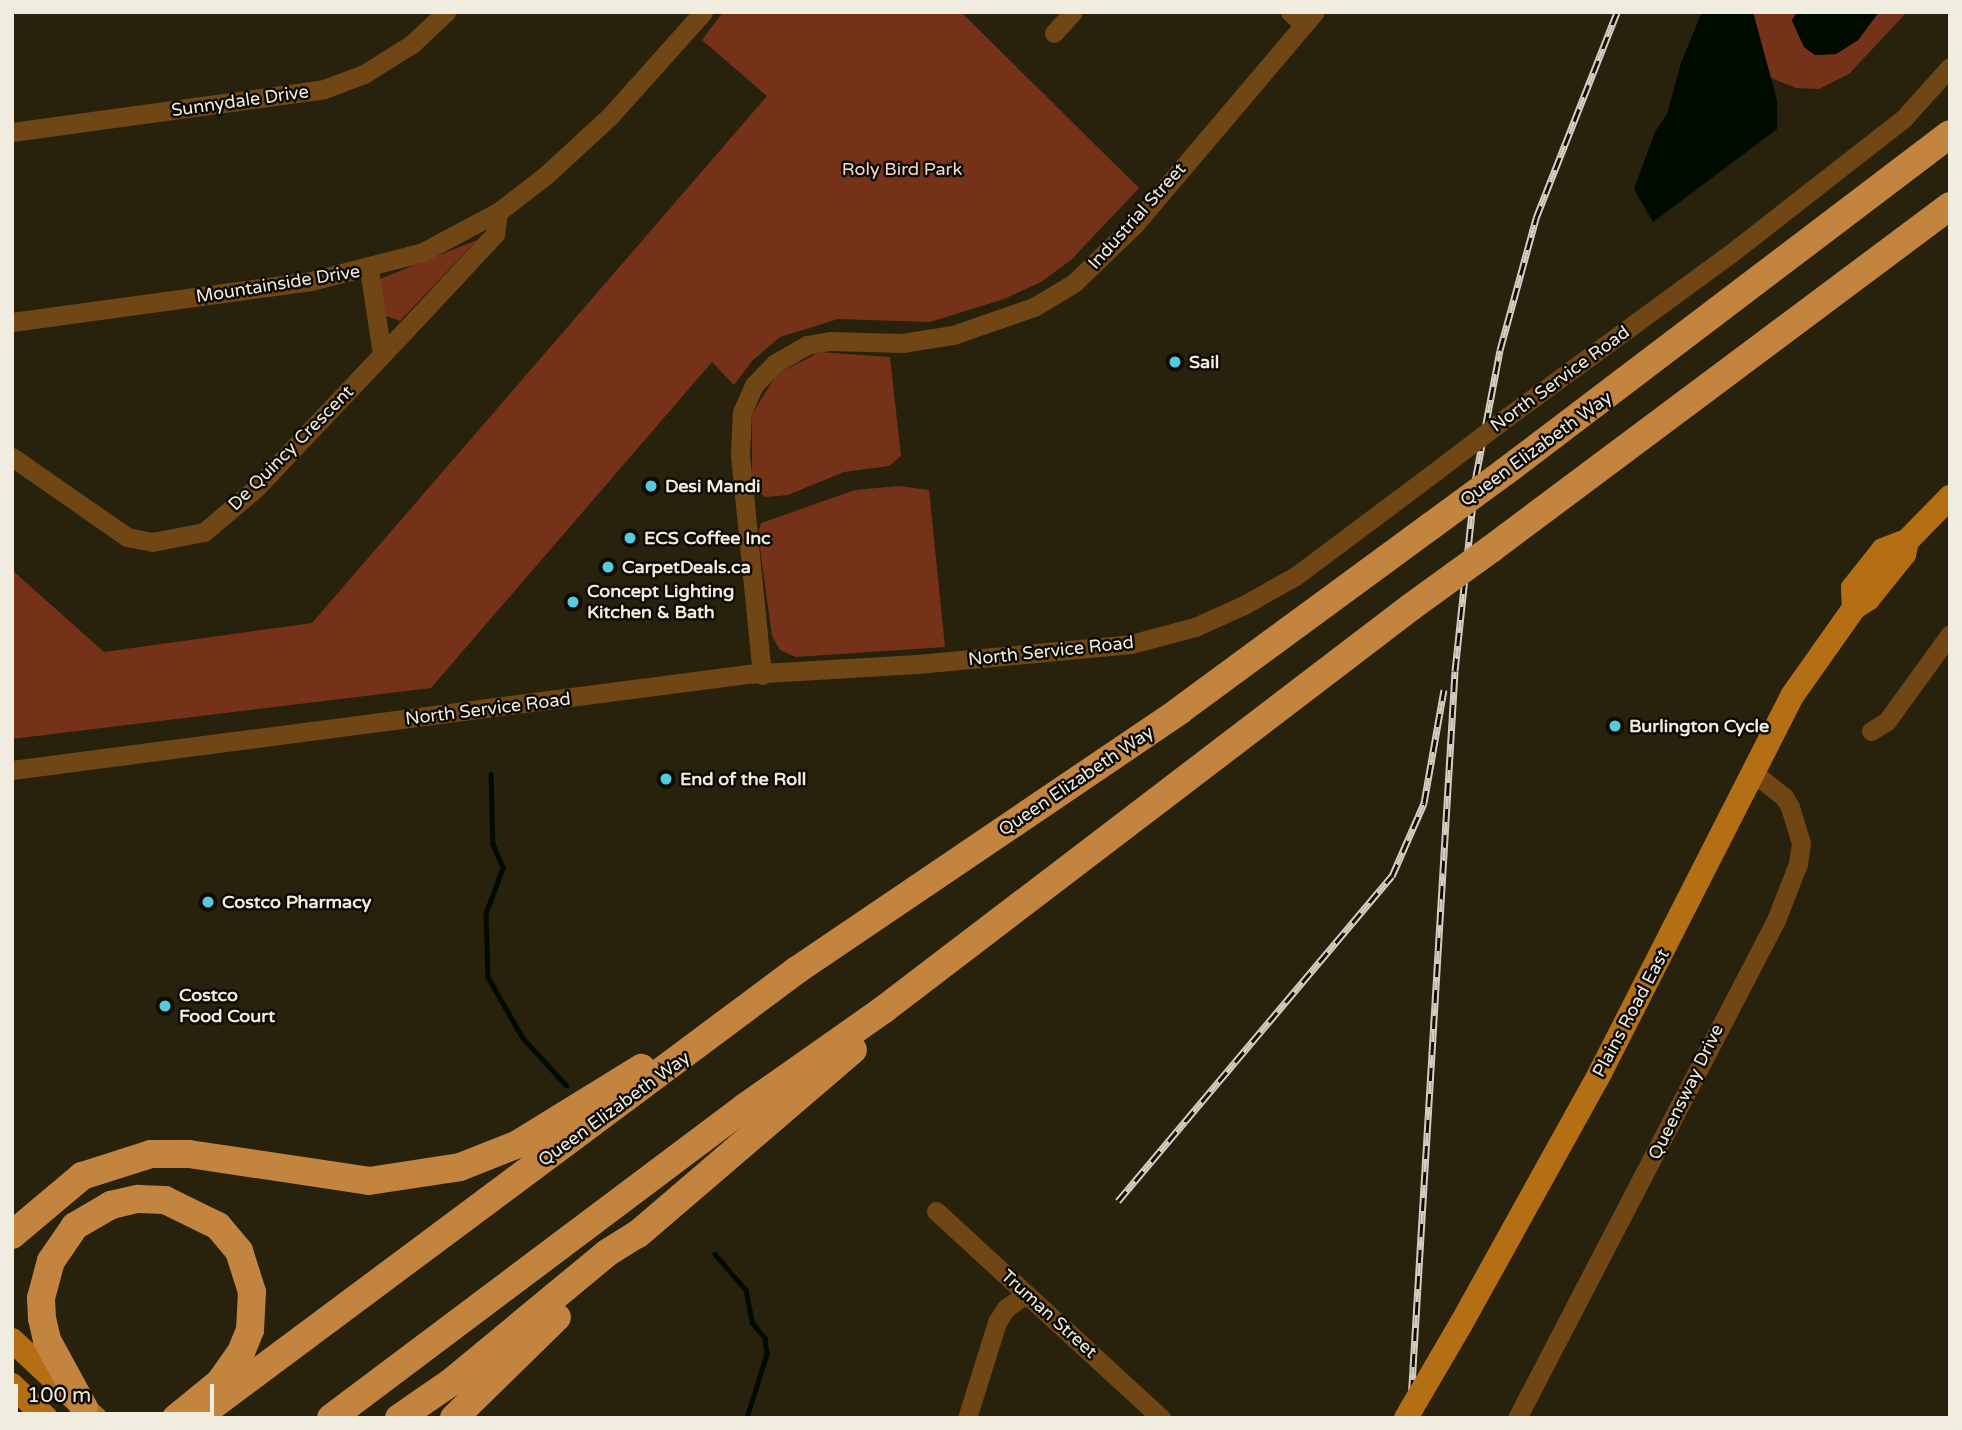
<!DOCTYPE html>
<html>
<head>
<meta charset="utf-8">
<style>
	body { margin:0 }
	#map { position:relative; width:1962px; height:1430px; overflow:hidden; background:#28210c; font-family:"Varela Round",sans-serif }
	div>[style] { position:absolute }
	.green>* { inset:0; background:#763218 }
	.water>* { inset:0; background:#000b00 }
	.stream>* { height:4.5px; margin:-2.25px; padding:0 2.25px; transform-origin:2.25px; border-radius:2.25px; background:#000b00 }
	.minor>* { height:19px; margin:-9.5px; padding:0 9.5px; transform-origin:9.5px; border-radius:9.5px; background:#714615 }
	.major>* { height:24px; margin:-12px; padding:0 12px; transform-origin:12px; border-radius:12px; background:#b46e13 }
	.highway>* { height:28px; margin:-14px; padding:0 14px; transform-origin:14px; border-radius:14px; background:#c38440 }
	.rail>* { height:7px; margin-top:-3.5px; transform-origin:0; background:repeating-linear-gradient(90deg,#0e0b04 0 13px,#d3cec0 0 26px); box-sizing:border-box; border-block:2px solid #d3cec0 }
	.minor-bridge>* { height:19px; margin:-9.5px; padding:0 9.5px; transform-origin:9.5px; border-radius:9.5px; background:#714615 }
	.major-bridge>* { height:24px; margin:-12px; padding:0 12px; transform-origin:12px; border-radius:12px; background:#b46e13 }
	.highway-bridge>* { height:28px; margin:-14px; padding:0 14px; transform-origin:14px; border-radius:14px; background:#c38440 }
	.dots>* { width:19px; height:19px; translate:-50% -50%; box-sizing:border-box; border:4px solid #0e0b04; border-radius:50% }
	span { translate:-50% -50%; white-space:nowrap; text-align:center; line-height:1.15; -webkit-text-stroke:5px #0e0b04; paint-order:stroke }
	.street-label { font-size:18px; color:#f1ece0 }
	.park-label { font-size:18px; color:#f2d8cf }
	.poi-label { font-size:18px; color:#f1ece0; font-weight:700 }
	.left { translate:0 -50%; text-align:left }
	.frame { position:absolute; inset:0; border:14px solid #f1ece0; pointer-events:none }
	.scale { position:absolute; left:14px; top:1384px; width:200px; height:32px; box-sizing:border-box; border:4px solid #f1ece0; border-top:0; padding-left:9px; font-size:21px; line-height:24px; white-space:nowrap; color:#f1ece0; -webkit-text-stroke:5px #0e0b04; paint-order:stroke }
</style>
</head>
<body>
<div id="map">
	<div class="green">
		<i style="clip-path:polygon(723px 12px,961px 12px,1139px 188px,1071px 260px,1041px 282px,1004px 299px,930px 322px,838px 319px,780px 337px,753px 360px,734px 385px,712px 362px,431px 688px,12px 739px,12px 570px,104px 652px,312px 623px,767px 96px,702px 40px)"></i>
		<i style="clip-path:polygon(1753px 12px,1797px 12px,1792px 21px,1804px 47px,1815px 55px,1836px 54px,1858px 40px,1879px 12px,1907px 12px,1849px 74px,1819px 89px,1796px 88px,1769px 77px)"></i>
		<i style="clip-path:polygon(477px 240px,400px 321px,386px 316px,380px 279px)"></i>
		<i style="clip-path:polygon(820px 352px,890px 357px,901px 456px,889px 466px,844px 472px,788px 495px,766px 497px,757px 492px,752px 481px,752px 414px,777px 374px)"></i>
		<i style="clip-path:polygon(899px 486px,929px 490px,945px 647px,796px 657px,780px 650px,772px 636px,758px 534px,761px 523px,855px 490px)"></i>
	</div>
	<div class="water">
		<i style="clip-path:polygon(1702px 12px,1753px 12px,1777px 100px,1777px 129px,1653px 222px,1634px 189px,1655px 132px,1667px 114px,1681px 63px)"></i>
		<i style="clip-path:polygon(1797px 12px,1879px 12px,1858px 40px,1836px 54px,1815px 55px,1804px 47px,1792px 20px)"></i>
	</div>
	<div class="stream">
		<i style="left:491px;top:774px;width:70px;rotate:88.4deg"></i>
		<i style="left:493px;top:844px;width:26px;rotate:67deg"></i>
		<i style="left:503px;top:868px;width:49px;rotate:110.3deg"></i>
		<i style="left:486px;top:914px;width:63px;rotate:88.2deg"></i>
		<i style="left:488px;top:977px;width:70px;rotate:60.2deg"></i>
		<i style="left:523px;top:1038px;width:64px;rotate:47.5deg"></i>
		<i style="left:715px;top:1254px;width:48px;rotate:49.3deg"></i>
		<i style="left:746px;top:1290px;width:33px;rotate:79deg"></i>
		<i style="left:752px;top:1322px;width:21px;rotate:51deg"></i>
		<i style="left:765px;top:1338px;width:16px;rotate:83deg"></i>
		<i style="left:767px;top:1354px;width:67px;rotate:107.4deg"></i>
	</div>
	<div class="minor">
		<i style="left:1290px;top:12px;width:18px;rotate:41deg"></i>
		<i style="left:1054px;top:33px;width:28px;rotate:-48deg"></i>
		<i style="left:12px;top:132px;width:315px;rotate:-7.8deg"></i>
		<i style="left:324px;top:89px;width:43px;rotate:-20.6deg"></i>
		<i style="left:364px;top:74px;width:57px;rotate:-32deg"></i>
		<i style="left:412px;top:44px;width:47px;rotate:-43.3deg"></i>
		<i style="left:369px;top:269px;width:86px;rotate:81.3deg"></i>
		<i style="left:12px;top:322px;width:302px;rotate:-7.8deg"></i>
		<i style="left:311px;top:281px;width:116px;rotate:-14.5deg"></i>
		<i style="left:423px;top:252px;width:85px;rotate:-28.1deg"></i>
		<i style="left:498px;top:212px;width:59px;rotate:-37.5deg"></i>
		<i style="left:545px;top:176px;width:90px;rotate:-42.7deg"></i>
		<i style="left:611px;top:115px;width:138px;rotate:-48.2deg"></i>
		<i style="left:1507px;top:417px;width:276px;rotate:-36.2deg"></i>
		<i style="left:1730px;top:254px;width:221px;rotate:-38deg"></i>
		<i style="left:1904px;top:118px;width:69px;rotate:-48deg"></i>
		<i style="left:12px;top:457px;width:140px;rotate:34.8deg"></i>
		<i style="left:127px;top:537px;width:25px;rotate:11deg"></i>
		<i style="left:152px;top:542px;width:53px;rotate:-10.9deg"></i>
		<i style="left:204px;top:532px;width:68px;rotate:-40.2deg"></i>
		<i style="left:256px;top:488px;width:208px;rotate:-46.6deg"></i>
		<i style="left:399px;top:337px;width:141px;rotate:-47deg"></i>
		<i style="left:495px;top:234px;width:22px;rotate:-82deg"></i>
		<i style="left:762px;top:675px;width:223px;rotate:-95.7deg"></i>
		<i style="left:740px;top:453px;width:41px;rotate:-87.2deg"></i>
		<i style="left:742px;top:412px;width:30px;rotate:-66deg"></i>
		<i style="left:754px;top:385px;width:29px;rotate:-46deg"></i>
		<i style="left:774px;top:364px;width:38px;rotate:-30deg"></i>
		<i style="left:807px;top:345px;width:23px;rotate:-10deg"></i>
		<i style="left:830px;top:341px;width:72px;rotate:1.6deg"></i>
		<i style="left:902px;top:343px;width:52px;rotate:-8.9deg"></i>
		<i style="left:953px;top:335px;width:86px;rotate:-19.1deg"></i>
		<i style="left:1034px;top:307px;width:47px;rotate:-31deg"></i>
		<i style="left:1074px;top:283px;width:85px;rotate:-44deg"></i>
		<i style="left:1135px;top:224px;width:278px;rotate:-49.7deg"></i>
		<i style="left:1871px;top:731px;width:19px;rotate:-32deg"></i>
		<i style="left:1887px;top:721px;width:107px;rotate:-54.1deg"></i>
		<i style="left:12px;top:770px;width:741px;rotate:-7.44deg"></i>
		<i style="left:747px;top:674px;width:170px;rotate:-3.4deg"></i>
		<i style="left:917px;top:664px;width:215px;rotate:-5.3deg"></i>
		<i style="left:1131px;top:644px;width:66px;rotate:-14.9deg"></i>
		<i style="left:1195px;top:627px;width:54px;rotate:-24.2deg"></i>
		<i style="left:1244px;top:605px;width:61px;rotate:-29.5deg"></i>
		<i style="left:1297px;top:575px;width:169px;rotate:-36.8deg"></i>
		<i style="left:936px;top:1211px;width:306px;rotate:42.6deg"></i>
		<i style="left:967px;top:1418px;width:101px;rotate:-72.6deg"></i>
		<i style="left:997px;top:1322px;width:17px;rotate:-57deg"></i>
		<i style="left:1006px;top:1308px;width:24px;rotate:-35deg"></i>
		<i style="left:1517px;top:1418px;width:561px;rotate:-62.52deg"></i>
		<i style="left:1776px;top:920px;width:60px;rotate:-68.6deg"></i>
		<i style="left:1798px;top:864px;width:21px;rotate:-82deg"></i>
		<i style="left:1801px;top:843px;width:38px;rotate:-107deg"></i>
		<i style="left:1790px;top:807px;width:12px;rotate:-121deg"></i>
		<i style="left:1784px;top:797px;width:42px;rotate:-141.8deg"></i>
	</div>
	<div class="major">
		<i style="left:1854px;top:608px;width:20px;rotate:-93deg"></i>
		<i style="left:1853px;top:588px;width:48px;rotate:-51.7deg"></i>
		<i style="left:1883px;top:550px;width:26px;rotate:-21deg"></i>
		<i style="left:1907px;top:541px;width:62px;rotate:-45.7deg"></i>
		<i style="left:1461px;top:1324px;width:287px;rotate:-61deg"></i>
		<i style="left:1600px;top:1073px;width:423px;rotate:-63deg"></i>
		<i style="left:1792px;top:696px;width:108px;rotate:-54.8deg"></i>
		<i style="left:1854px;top:608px;width:17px;rotate:-33deg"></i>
		<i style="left:1868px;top:599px;width:58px;rotate:-51.3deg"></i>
		<i style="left:1904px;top:554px;width:13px;rotate:-77deg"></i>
		<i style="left:12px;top:1340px;width:114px;rotate:43.2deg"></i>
		<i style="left:12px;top:1385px;width:47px;rotate:44.1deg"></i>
	</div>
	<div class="highway">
		<i style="left:1506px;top:471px;width:557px;rotate:-37.2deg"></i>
		<i style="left:1491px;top:549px;width:573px;rotate:-36.77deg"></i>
		<i style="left:12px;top:1235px;width:92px;rotate:-40.1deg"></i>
		<i style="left:82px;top:1176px;width:72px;rotate:-17.7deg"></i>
		<i style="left:151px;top:1154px;width:38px"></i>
		<i style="left:189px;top:1154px;width:182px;rotate:8.5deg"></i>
		<i style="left:369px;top:1181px;width:92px;rotate:-8.7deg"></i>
		<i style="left:460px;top:1167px;width:62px;rotate:-21.6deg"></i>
		<i style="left:518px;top:1144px;width:145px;rotate:-31.7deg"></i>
		<i style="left:84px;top:1408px;width:77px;rotate:-118.6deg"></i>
		<i style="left:47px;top:1340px;width:23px;rotate:-103deg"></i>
		<i style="left:42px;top:1318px;width:20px;rotate:-93deg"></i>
		<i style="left:41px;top:1298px;width:38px;rotate:-75deg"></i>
		<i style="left:51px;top:1261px;width:42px;rotate:-55.6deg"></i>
		<i style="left:75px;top:1226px;width:42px;rotate:-30.3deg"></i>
		<i style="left:111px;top:1205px;width:28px;rotate:-13deg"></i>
		<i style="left:138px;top:1199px;width:27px;rotate:2deg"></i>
		<i style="left:165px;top:1200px;width:59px;rotate:26.1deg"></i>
		<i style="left:218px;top:1226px;width:33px;rotate:50deg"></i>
		<i style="left:239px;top:1251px;width:43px;rotate:72.4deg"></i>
		<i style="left:252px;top:1292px;width:38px;rotate:93deg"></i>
		<i style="left:250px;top:1330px;width:24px;rotate:112deg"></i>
		<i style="left:241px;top:1352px;width:37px;rotate:125deg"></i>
		<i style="left:220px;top:1382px;width:57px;rotate:140.7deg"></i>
		<i style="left:196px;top:1418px;width:750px;rotate:-36.7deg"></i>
		<i style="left:797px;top:970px;width:462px;rotate:-34.1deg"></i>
		<i style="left:1179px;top:711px;width:313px;rotate:-36.3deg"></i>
		<i style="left:331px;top:1418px;width:518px;rotate:-36.91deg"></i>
		<i style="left:745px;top:1107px;width:169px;rotate:-35.1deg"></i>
		<i style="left:883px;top:1010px;width:664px;rotate:-37.35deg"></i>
		<i style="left:399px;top:1418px;width:62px;rotate:-34.5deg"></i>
		<i style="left:450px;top:1383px;width:204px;rotate:-39.6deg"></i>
		<i style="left:607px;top:1253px;width:36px;rotate:-32deg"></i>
		<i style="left:638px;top:1234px;width:283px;rotate:-40.6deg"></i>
		<i style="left:454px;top:1418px;width:144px;rotate:-44.4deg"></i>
	</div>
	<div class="rail">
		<i style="left:1118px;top:1201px;width:425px;rotate:-49.9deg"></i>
		<i style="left:1392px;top:876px;width:80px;rotate:-66.3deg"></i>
		<i style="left:1424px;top:803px;width:115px;rotate:-80deg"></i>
		<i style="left:1410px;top:1418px;width:748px;rotate:-86.55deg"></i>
		<i style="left:1455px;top:671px;width:196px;rotate:-83.9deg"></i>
		<i style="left:1476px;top:476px;width:128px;rotate:-79.2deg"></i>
		<i style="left:1500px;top:350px;width:137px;rotate:-74.7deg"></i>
		<i style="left:1536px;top:218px;width:221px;rotate:-68.5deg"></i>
	</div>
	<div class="minor-bridge">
		<i style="left:1432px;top:474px;width:94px;rotate:-37.2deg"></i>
	</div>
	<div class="major-bridge">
		<i style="left:1406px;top:1418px;width:109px;rotate:-59.7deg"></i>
	</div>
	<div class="highway-bridge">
		<i style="left:1431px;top:526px;width:93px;rotate:-36.3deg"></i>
		<i style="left:1411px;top:607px;width:99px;rotate:-35.9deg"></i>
	</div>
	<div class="dots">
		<i style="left:1175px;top:362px;background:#55cadf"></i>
		<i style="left:651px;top:486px;background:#55cadf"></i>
		<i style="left:630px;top:538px;background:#55cadf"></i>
		<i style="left:608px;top:567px;background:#55cadf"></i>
		<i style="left:573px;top:602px;background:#55cadf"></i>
		<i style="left:1615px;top:726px;background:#55cadf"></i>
		<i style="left:666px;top:779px;background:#55cadf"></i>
		<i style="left:208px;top:902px;background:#55cadf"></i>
		<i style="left:165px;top:1006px;background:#55cadf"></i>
	</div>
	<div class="street-label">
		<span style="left:240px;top:101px;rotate:-8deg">Sunnydale Drive</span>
		<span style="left:1137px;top:216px;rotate:-48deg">Industrial Street</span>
		<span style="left:278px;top:284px;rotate:-9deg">Mountainside Drive</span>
		<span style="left:1560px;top:379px;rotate:-36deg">North Service Road</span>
		<span style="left:291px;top:448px;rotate:-45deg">De Quincy Crescent</span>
		<span style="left:1536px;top:449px;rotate:-36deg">Queen Elizabeth Way</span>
		<span style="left:1051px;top:651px;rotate:-6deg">North Service Road</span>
		<span style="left:488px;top:709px;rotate:-7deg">North Service Road</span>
		<span style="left:1076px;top:781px;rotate:-34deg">Queen Elizabeth Way</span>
		<span style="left:1631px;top:1013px;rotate:-62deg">Plains Road East</span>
		<span style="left:1686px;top:1092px;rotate:-64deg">Queensway Drive</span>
		<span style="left:614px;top:1109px;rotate:-36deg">Queen Elizabeth Way</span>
		<span style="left:1049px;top:1314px;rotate:42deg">Truman Street</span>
	</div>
	<div class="park-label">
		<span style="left:902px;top:169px">Roly Bird Park</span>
	</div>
	<div class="poi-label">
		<span class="left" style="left:1189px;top:362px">Sail</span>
		<span class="left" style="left:665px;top:486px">Desi Mandi</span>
		<span class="left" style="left:644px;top:538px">ECS Coffee Inc</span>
		<span class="left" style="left:622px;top:567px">CarpetDeals.ca</span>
		<span class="left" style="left:587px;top:602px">Concept Lighting<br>Kitchen &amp; Bath</span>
		<span class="left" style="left:1629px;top:726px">Burlington Cycle</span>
		<span class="left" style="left:680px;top:779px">End of the Roll</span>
		<span class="left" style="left:222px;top:902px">Costco Pharmacy</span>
		<span class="left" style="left:179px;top:1006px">Costco<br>Food Court</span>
	</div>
	<div class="frame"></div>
	<div class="scale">100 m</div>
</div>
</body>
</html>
